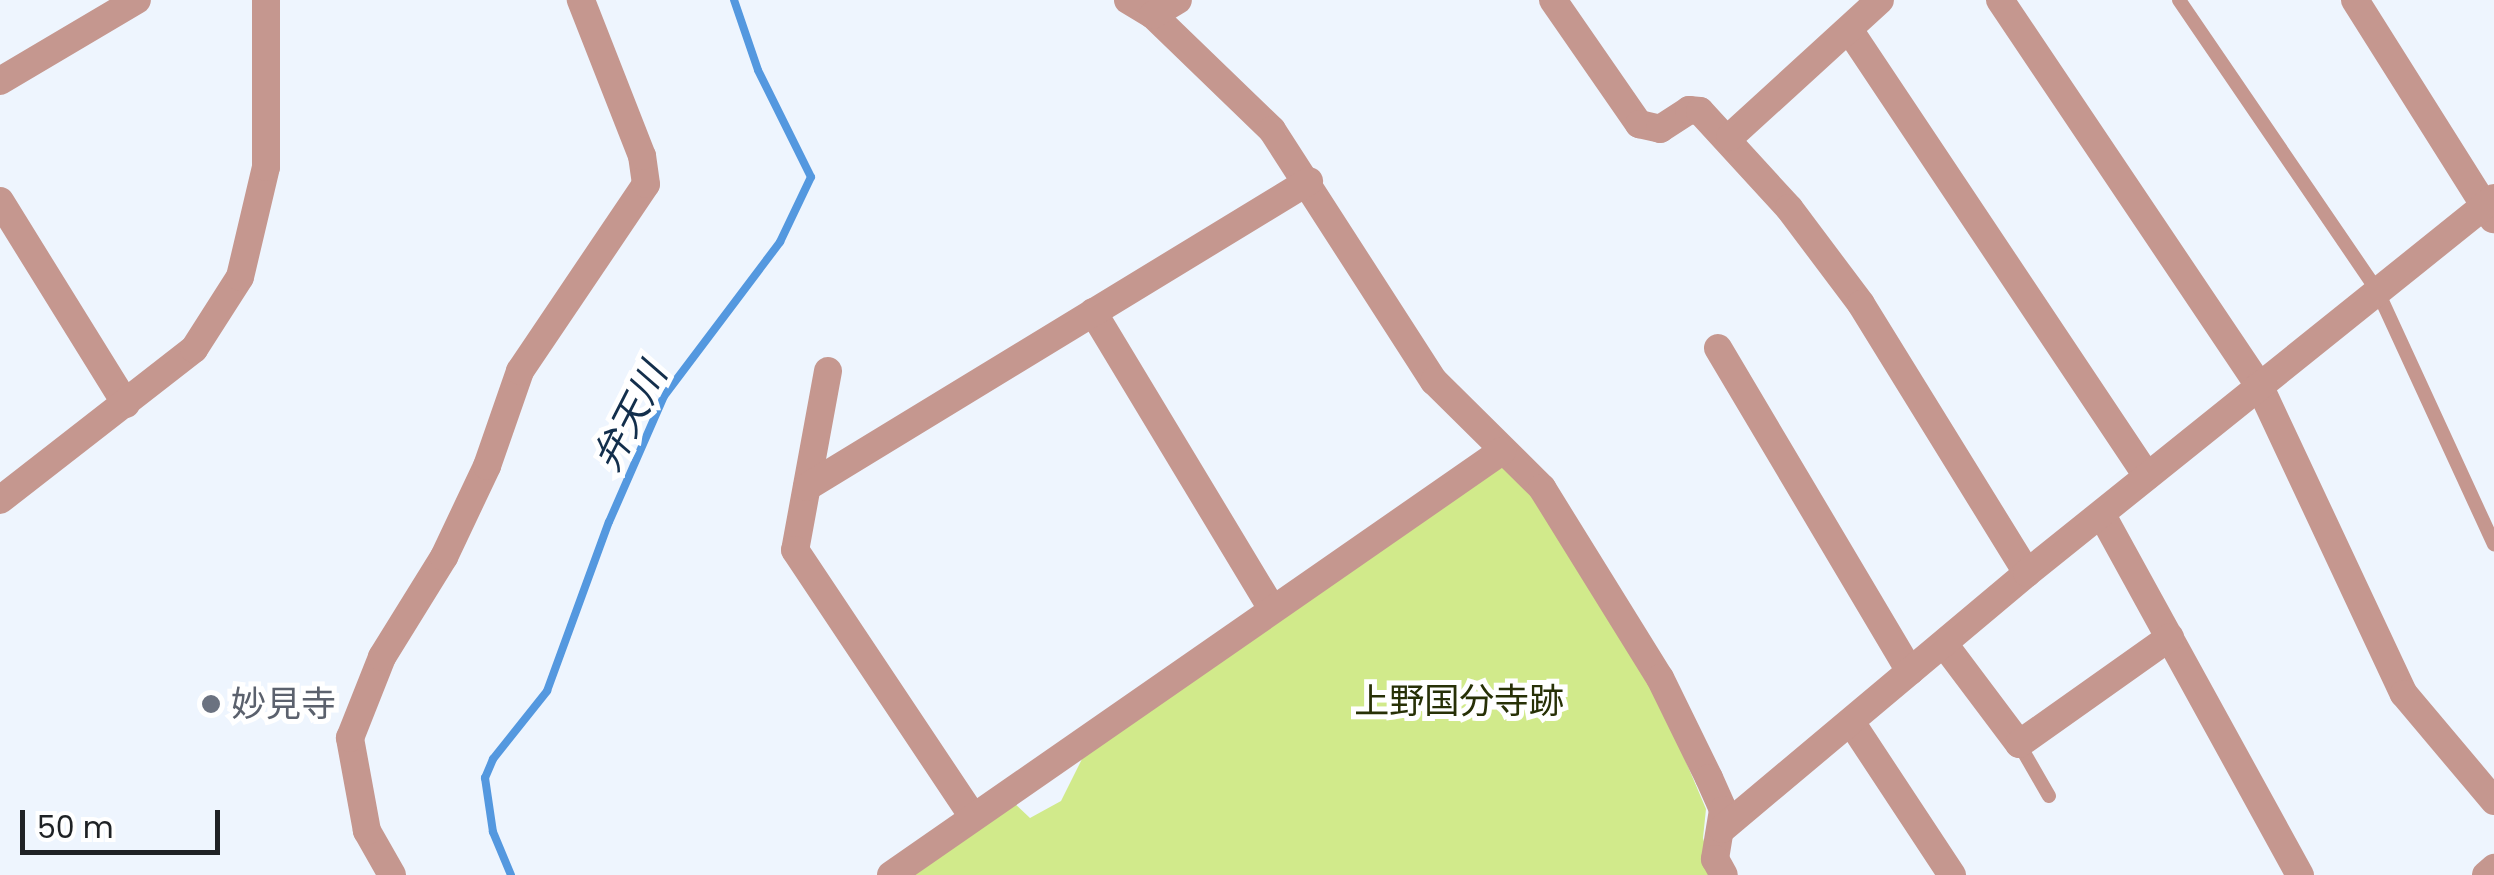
<!DOCTYPE html>
<html>
<head>
<meta charset="utf-8">
<style>
	body { margin:0 }
	#map { position:relative; width:2494px; height:875px; overflow:hidden; background:#eef5fe; font-family:Poppins,"Noto Sans JP",sans-serif }
	div>[style] { position:absolute }
	.green>* { inset:0; background:#d1ea8b }
	.stream>* { height:8px; margin:-4px; padding:0 4px; transform-origin:4px; border-radius:4px; background:#5498df }
	.lane>* { height:14px; margin:-7px; padding:0 7px; transform-origin:7px; border-radius:7px; background:#c5978f }
	.street>* { height:28px; margin:-14px; padding:0 14px; transform-origin:14px; border-radius:14px; background:#c5978f }
	.dots>* { width:28px; height:28px; translate:-50% -50%; box-sizing:border-box; border:5px solid #fff; border-radius:50% }
	span { translate:-50% -50%; white-space:nowrap; text-align:center; line-height:1.15; -webkit-text-stroke:10px #fff; paint-order:stroke }
	.park-label { font-size:35px; color:#273006 }
	.worship-label { font-size:35px; color:#5b616d }
	.left { translate:0 -50%; text-align:left }
	.water-label { font-size:38px; color:#132f4c; font-style:italic }
	.scale { position:absolute; left:20px; top:810px; width:200px; height:45px; box-sizing:border-box; border:5px solid #1f2225; border-top:0; padding-left:12px; font-size:30px; line-height:35px; white-space:nowrap; color:#1f2225; -webkit-text-stroke:8px #fff; paint-order:stroke }
</style>
</head>
<body>
<div id="map">
	<div class="green">
		<i style="clip-path:polygon(1501px 467px,1518px 472px,1661px 703px,1706px 809px,1703px 838px,1713px 875px,905px 875px,1011px 800px,1030px 818px,1061px 801px,1083px 757px)"></i>
	</div>
	<div class="stream">
		<i style="left:511px;top:875px;width:47px;rotate:-112.7deg"></i>
		<i style="left:493px;top:832px;width:55px;rotate:-98.4deg"></i>
		<i style="left:485px;top:778px;width:21px;rotate:-67deg"></i>
		<i style="left:493px;top:759px;width:87px;rotate:-51.5deg"></i>
		<i style="left:547px;top:691px;width:180px;rotate:-69.9deg"></i>
		<i style="left:609px;top:522px;width:137px;rotate:-66.4deg"></i>
		<i style="left:664px;top:396px;width:193px;rotate:-53deg"></i>
		<i style="left:780px;top:242px;width:72px;rotate:-64.5deg"></i>
		<i style="left:811px;top:177px;width:119px;rotate:-116.4deg"></i>
		<i style="left:758px;top:70px;width:74px;rotate:-108.9deg"></i>
	</div>
	<div class="lane">
		<i style="left:2179px;top:0;width:351px;rotate:55.7deg"></i>
		<i style="left:2377px;top:290px;width:280px;rotate:65.3deg"></i>
		<i style="left:2019px;top:744px;width:60px;rotate:60deg"></i>
	</div>
	<div class="street">
		<i style="left:1128px;top:0;width:29px;rotate:31deg"></i>
		<i style="left:1153px;top:15px;width:165px;rotate:44deg"></i>
		<i style="left:1272px;top:130px;width:299px;rotate:57.2deg"></i>
		<i style="left:1434px;top:381px;width:152px;rotate:44.7deg"></i>
		<i style="left:1542px;top:488px;width:224px;rotate:58.2deg"></i>
		<i style="left:1660px;top:678px;width:111px;rotate:63.9deg"></i>
		<i style="left:1709px;top:778px;width:35px;rotate:66deg"></i>
		<i style="left:1723px;top:810px;width:50px;rotate:99.3deg"></i>
		<i style="left:1715px;top:859px;width:18px;rotate:61deg"></i>
		<i style="left:1553px;top:0;width:151px;rotate:55.3deg"></i>
		<i style="left:1639px;top:124px;width:22px;rotate:13deg"></i>
		<i style="left:1660px;top:129px;width:35px;rotate:-33deg"></i>
		<i style="left:1689px;top:110px;width:11px;rotate:5deg"></i>
		<i style="left:1700px;top:111px;width:132px;rotate:47.5deg"></i>
		<i style="left:1789px;top:208px;width:120px;rotate:53.1deg"></i>
		<i style="left:1861px;top:304px;width:316px;rotate:58.3deg"></i>
		<i style="left:2000px;top:0;width:464px;rotate:56.1deg"></i>
		<i style="left:2259px;top:385px;width:341px;rotate:64.9deg"></i>
		<i style="left:2404px;top:694px;width:140px;rotate:49.9deg"></i>
		<i style="left:2355px;top:0;width:259px;rotate:57.8deg"></i>
		<i style="left:1153px;top:15px;width:29px;rotate:-31deg"></i>
		<i style="left:1850px;top:31px;width:535px;rotate:56.28deg"></i>
		<i style="left:0;top:81px;width:159px;rotate:-30.6deg"></i>
		<i style="left:1730px;top:137px;width:203px;rotate:-42.4deg"></i>
		<i style="left:0;top:201px;width:239px;rotate:58.2deg"></i>
		<i style="left:1093px;top:312px;width:345px;rotate:58.9deg"></i>
		<i style="left:1718px;top:348px;width:376px;rotate:59.3deg"></i>
		<i style="left:828px;top:371px;width:182px;rotate:100.4deg"></i>
		<i style="left:795px;top:550px;width:321px;rotate:56.3deg"></i>
		<i style="left:807px;top:487px;width:588px;rotate:-31.36deg"></i>
		<i style="left:0;top:500px;width:246px;rotate:-37.9deg"></i>
		<i style="left:194px;top:349px;width:85px;rotate:-57.4deg"></i>
		<i style="left:240px;top:277px;width:113px;rotate:-76.7deg"></i>
		<i style="left:266px;top:167px;width:167px;rotate:-90deg"></i>
		<i style="left:2102px;top:515px;width:411px;rotate:61.2deg"></i>
		<i style="left:1944px;top:644px;width:125px;rotate:53.1deg"></i>
		<i style="left:2019px;top:744px;width:185px;rotate:-35.3deg"></i>
		<i style="left:1853px;top:725px;width:180px;rotate:56.6deg"></i>
		<i style="left:1722px;top:829px;width:398px;rotate:-40deg"></i>
		<i style="left:2027px;top:573px;width:599px;rotate:-38.76deg"></i>
		<i style="left:392px;top:875px;width:51px;rotate:-119.6deg"></i>
		<i style="left:367px;top:831px;width:95px;rotate:-100.4deg"></i>
		<i style="left:350px;top:738px;width:87px;rotate:-68.4deg"></i>
		<i style="left:382px;top:657px;width:118px;rotate:-58.2deg"></i>
		<i style="left:444px;top:557px;width:101px;rotate:-64.7deg"></i>
		<i style="left:487px;top:466px;width:101px;rotate:-70.8deg"></i>
		<i style="left:520px;top:371px;width:225px;rotate:-56deg"></i>
		<i style="left:646px;top:184px;width:28px;rotate:-98deg"></i>
		<i style="left:642px;top:156px;width:168px;rotate:-111.4deg"></i>
		<i style="left:891px;top:875px;width:744px;rotate:-34.76deg"></i>
		<i style="left:2486px;top:875px;width:11px;rotate:-41deg"></i>
	</div>
	<div class="dots">
		<i style="left:211px;top:704px;background:#6b7280"></i>
	</div>
	<div class="park-label">
		<span style="left:1459px;top:701px">上野国分寺跡</span>
	</div>
	<div class="worship-label">
		<span class="left" style="left:231px;top:704px">妙見寺</span>
	</div>
	<div class="water-label">
		<span style="left:630px;top:417px;rotate:-63deg">弁天川</span>
	</div>
	<div class="scale">50 m</div>
</div>
</body>
</html>
